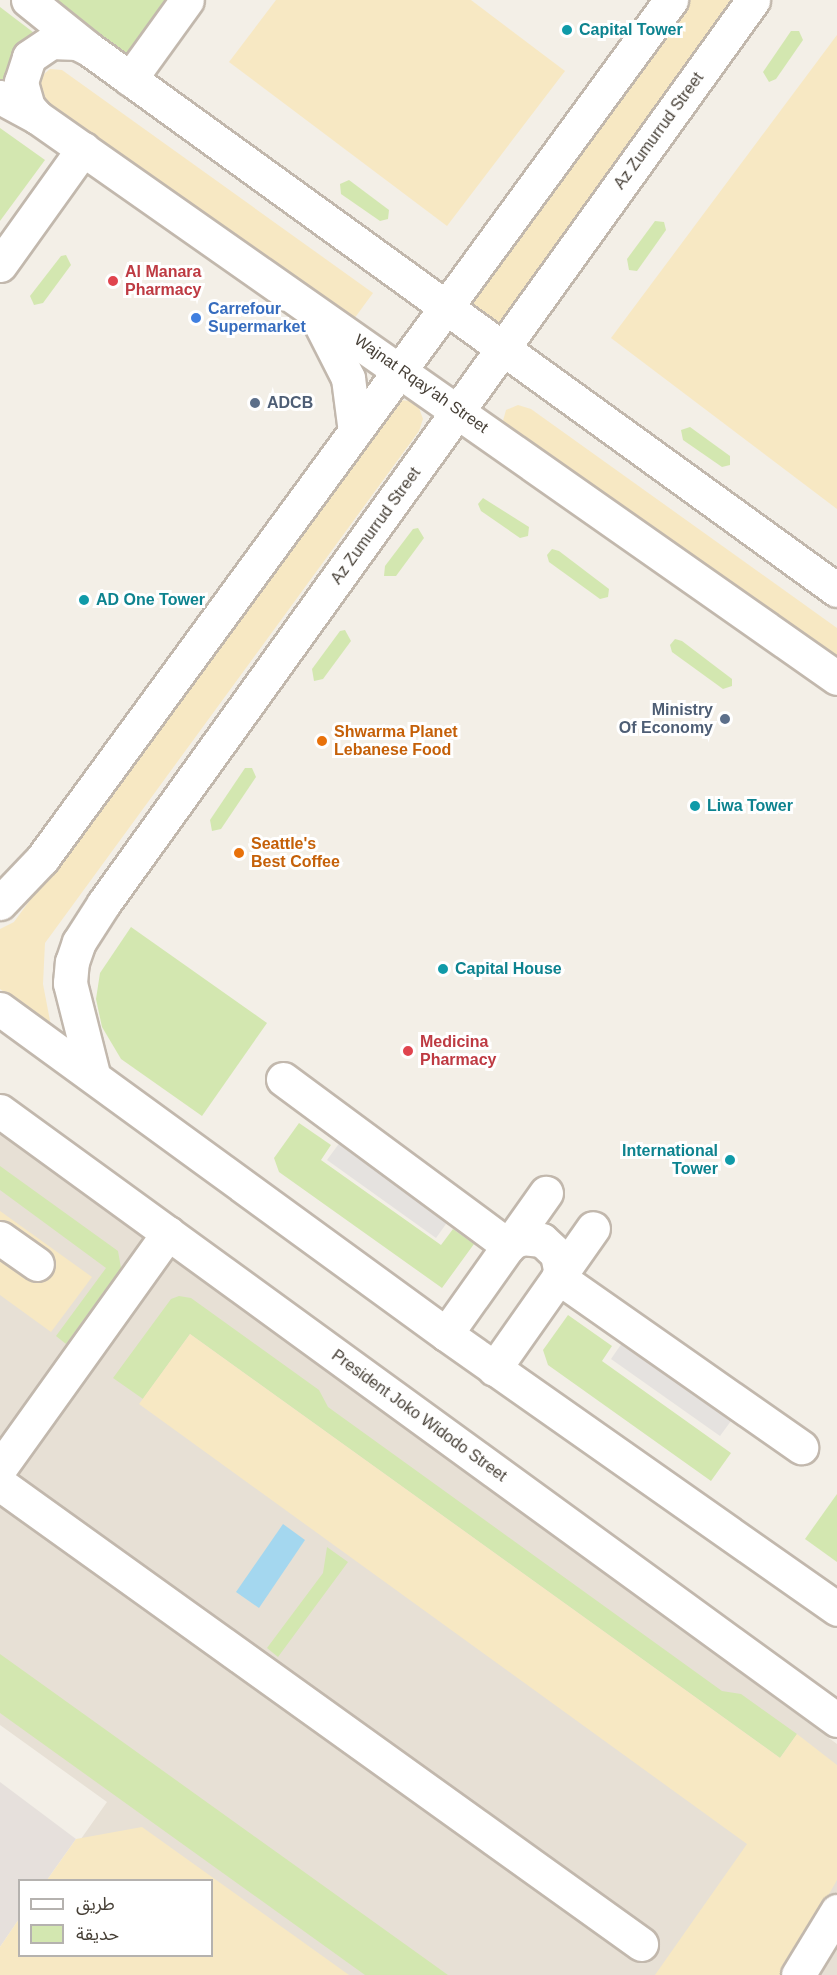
<!DOCTYPE html>
<html>
<head>
<meta charset="utf-8">
<style>
	body { margin:0 }
	#map { position:relative; width:837px; height:1975px; overflow:hidden; background:#f3efe7; font-family:Helvetica,"Noto Sans Arabic",sans-serif }
	div>[style] { position:absolute }
	.residential>* { inset:0; background:#e7e0d5 }
	.industrial>* { inset:0; background:#e6e0dc }
	.green>* { inset:0; background:#d3e7b0 }
	.sand>* { inset:0; background:#f7e8c3 }
	.parking>* { inset:0; background:#e5e2df }
	.water>* { inset:0; background:#a4d7ef }
	.roads { filter:drop-shadow(2px 0 #c2b8ad) drop-shadow(-2px 0 #c2b8ad) drop-shadow(0 2px #c2b8ad) drop-shadow(0 -2px #c2b8ad) }
	.minor>* { height:33px; margin:-16.5px; padding:0 16.5px; transform-origin:16.5px; border-radius:16.5px; background:#fff }
	.dots>* { width:16px; height:16px; translate:-50% -50%; box-sizing:border-box; border:3px solid #fff; border-radius:50% }
	span { translate:-50% -50%; white-space:nowrap; text-align:center; line-height:1.15; -webkit-text-stroke:6px #fff; paint-order:stroke }
	.culture-label { font-size:16px; color:#0d838f; font-weight:700 }
	.left { translate:0 -50%; text-align:left }
	.right { translate:-100% -50%; text-align:right }
	.street-label { font-size:16px; color:#463f36 }
	.health-label { font-size:16px; color:#be3a42; font-weight:700 }
	.shop-label { font-size:16px; color:#366cbe; font-weight:700 }
	.service-label { font-size:16px; color:#4e5e75; font-weight:700 }
	.food-label { font-size:16px; color:#c56008; font-weight:700 }
	.legend { position:absolute; left:18px; top:1879px; width:195px; height:78px; box-sizing:border-box; background:#fff; border:2px solid #b5b2af; margin:0; padding:8px 10px; list-style:none; font-size:18px; color:#463f36 }
	.legend li { display:flex; align-items:center; gap:12px; height:30px }
	.legend b { width:30px; border:2px solid #b5b2af }
</style>
</head>
<body>
<div id="map">
	<div class="residential">
		<i style="clip-path:polygon(0 1132px,837px 1744px,837px 1975px,0 1975px,20px 1956px,212px 1956px,212px 1880px,52px 1880px,107px 1802px,0 1725px)"></i>
	</div>
	<div class="industrial">
		<i style="clip-path:polygon(0 1782px,76px 1839px,47px 1880px,20px 1880px,19px 1919px,0 1947px)"></i>
	</div>
	<div class="green">
		<i style="clip-path:polygon(37px 0,168px 0,132px 51px,115px 54px)"></i>
		<i style="clip-path:polygon(0 7px,46px 42px,0 86px)"></i>
		<i style="clip-path:polygon(791px 31px,799px 31px,803px 40px,776px 79px,769px 82px,763px 72px)"></i>
		<i style="clip-path:polygon(0 128px,45px 160px,0 221px)"></i>
		<i style="clip-path:polygon(349px 180px,389px 210px,388px 219px,380px 221px,341px 194px,340px 184px)"></i>
		<i style="clip-path:polygon(655px 221px,664px 222px,666px 230px,637px 271px,629px 270px,627px 259px)"></i>
		<i style="clip-path:polygon(66px 255px,71px 265px,43px 303px,34px 305px,30px 296px,61px 256px)"></i>
		<i style="clip-path:polygon(690px 427px,730px 456px,730px 465px,722px 467px,683px 440px,681px 430px)"></i>
		<i style="clip-path:polygon(483px 498px,529px 527px,528px 536px,520px 538px,481px 511px,478px 504px)"></i>
		<i style="clip-path:polygon(418px 528px,424px 538px,396px 576px,384px 576px,385px 566px,413px 529px)"></i>
		<i style="clip-path:polygon(552px 549px,559px 551px,609px 589px,608px 597px,600px 599px,549px 562px,547px 555px)"></i>
		<i style="clip-path:polygon(345px 630px,351px 641px,323px 679px,314px 681px,312px 669px,340px 631px)"></i>
		<i style="clip-path:polygon(675px 639px,682px 641px,732px 679px,732px 686px,723px 689px,672px 652px,670px 645px)"></i>
		<i style="clip-path:polygon(245px 768px,252px 768px,256px 777px,221px 829px,212px 831px,210px 820px)"></i>
		<i style="clip-path:polygon(131px 927px,267px 1023px,202px 1116px,121px 1059px,102px 1027px,96px 999px,100px 973px)"></i>
		<i style="clip-path:polygon(299px 1123px,331px 1145px,321px 1160px,441px 1245px,453px 1229px,474px 1244px,442px 1288px,279px 1172px,274px 1158px)"></i>
		<i style="clip-path:polygon(0 1166px,118px 1251px,121px 1268px,66px 1344px,56px 1336px,106px 1268px,0 1190px)"></i>
		<i style="clip-path:polygon(179px 1296px,191px 1298px,319px 1390px,328px 1407px,722px 1691px,741px 1694px,797px 1734px,780px 1758px,190px 1334px,143px 1399px,113px 1378px,171px 1299px)"></i>
		<i style="clip-path:polygon(568px 1315px,612px 1346px,602px 1361px,731px 1453px,711px 1481px,548px 1365px,543px 1350px)"></i>
		<i style="clip-path:polygon(837px 1494px,837px 1562px,805px 1539px)"></i>
		<i style="clip-path:polygon(327px 1547px,348px 1562px,278px 1657px,267px 1648px,323px 1573px)"></i>
		<i style="clip-path:polygon(0 1654px,448px 1975px,365px 1975px,0 1713px)"></i>
	</div>
	<div class="sand">
		<i style="clip-path:polygon(276px 0,471px 0,565px 71px,447px 226px,229px 62px)"></i>
		<i style="clip-path:polygon(689px 0,735px 0,497px 325px,463px 312px)"></i>
		<i style="clip-path:polygon(837px 35px,837px 509px,611px 338px)"></i>
		<i style="clip-path:polygon(50px 69px,62px 70px,373px 293px,351px 323px,43px 102px,37px 80px)"></i>
		<i style="clip-path:polygon(399px 400px,410px 401px,419px 408px,423px 419px,419px 431px,45px 943px,43px 984px,51px 1026px,0 989px,0 929px,14px 922px,389px 407px)"></i>
		<i style="clip-path:polygon(518px 405px,531px 409px,837px 628px,837px 662px,501px 428px,506px 410px)"></i>
		<i style="clip-path:polygon(0 1211px,92px 1277px,51px 1332px,0 1295px)"></i>
		<i style="clip-path:polygon(190px 1334px,780px 1758px,797px 1734px,837px 1765px,837px 1880px,783px 1975px,655px 1975px,747px 1844px,139px 1404px)"></i>
		<i style="clip-path:polygon(142px 1827px,349px 1975px,0 1975px,0 1947px,19px 1919px,20px 1956px,212px 1956px,212px 1880px,47px 1880px,76px 1839px)"></i>
	</div>
	<div class="parking">
		<i style="clip-path:polygon(357px 1119px,466px 1196px,436px 1238px,327px 1160px)"></i>
		<i style="clip-path:polygon(640px 1317px,750px 1395px,720px 1436px,611px 1359px)"></i>
	</div>
	<div class="water">
		<i style="clip-path:polygon(283px 1524px,305px 1540px,259px 1608px,236px 1592px)"></i>
	</div>
	<div class="roads">
		<div class="minor">
			<i style="left:28px;top:0;width:78px;rotate:38.8deg"></i>
			<i style="left:89px;top:49px;width:923px;rotate:35.88deg"></i>
			<i style="left:130px;top:79px;width:97px;rotate:-54.2deg"></i>
			<i style="left:0;top:97px;width:42px;rotate:28.4deg"></i>
			<i style="left:37px;top:117px;width:977px;rotate:35.04deg"></i>
			<i style="left:37px;top:117px;width:13px;rotate:-132deg"></i>
			<i style="left:28px;top:107px;width:26px;rotate:-106deg"></i>
			<i style="left:21px;top:82px;width:26px;rotate:-72deg"></i>
			<i style="left:29px;top:57px;width:27px;rotate:-34deg"></i>
			<i style="left:51px;top:42px;width:26px;rotate:2deg"></i>
			<i style="left:77px;top:43px;width:13px;rotate:27deg"></i>
			<i style="left:0;top:265px;width:143px;rotate:-54.4deg"></i>
			<i style="left:316px;top:315px;width:71px;rotate:63.1deg"></i>
			<i style="left:348px;top:378px;width:54px;rotate:82.6deg"></i>
			<i style="left:0;top:903px;width:61px;rotate:-46.3deg"></i>
			<i style="left:42px;top:859px;width:1065px;rotate:-53.79deg"></i>
			<i style="left:0;top:1009px;width:552px;rotate:36.08deg"></i>
			<i style="left:446px;top:1334px;width:478px;rotate:35.1deg"></i>
			<i style="left:93px;top:1074px;width:94px;rotate:-104.2deg"></i>
			<i style="left:70px;top:983px;width:21px;rotate:-85deg"></i>
			<i style="left:72px;top:962px;width:21px;rotate:-71deg"></i>
			<i style="left:79px;top:942px;width:46px;rotate:-57.3deg"></i>
			<i style="left:104px;top:903px;width:1112px;rotate:-54.29deg"></i>
			<i style="left:283px;top:1079px;width:281px;rotate:36.5deg"></i>
			<i style="left:0;top:1111px;width:1035px;rotate:36.04deg"></i>
			<i style="left:0;top:1238px;width:45px;rotate:35.1deg"></i>
			<i style="left:511px;top:1243px;width:12px;rotate:-24deg"></i>
			<i style="left:522px;top:1238px;width:20px;rotate:6deg"></i>
			<i style="left:542px;top:1240px;width:21px;rotate:43deg"></i>
			<i style="left:557px;top:1254px;width:20px;rotate:79deg"></i>
			<i style="left:558px;top:1277px;width:297px;rotate:35deg"></i>
			<i style="left:446px;top:1334px;width:173px;rotate:-54.7deg"></i>
			<i style="left:494px;top:1369px;width:172px;rotate:-54.9deg"></i>
			<i style="left:0;top:1468px;width:289px;rotate:-54.4deg"></i>
			<i style="left:0;top:1484px;width:789px;rotate:35.66deg"></i>
			<i style="left:798px;top:1975px;width:75px;rotate:-58.6deg"></i>
		</div>
	</div>
	<div class="dots">
		<i style="left:567px;top:30px;background:#0f9aa8"></i>
		<i style="left:113px;top:281px;background:#e0444e"></i>
		<i style="left:196px;top:318px;background:#3f7fe0"></i>
		<i style="left:255px;top:403px;background:#5c6f8a"></i>
		<i style="left:84px;top:600px;background:#0f9aa8"></i>
		<i style="left:725px;top:719px;background:#5c6f8a"></i>
		<i style="left:322px;top:741px;background:#e8710a"></i>
		<i style="left:695px;top:806px;background:#0f9aa8"></i>
		<i style="left:239px;top:853px;background:#e8710a"></i>
		<i style="left:443px;top:969px;background:#0f9aa8"></i>
		<i style="left:408px;top:1051px;background:#e0444e"></i>
		<i style="left:730px;top:1160px;background:#0f9aa8"></i>
	</div>
	<div class="culture-label">
		<span class="left" style="left:579px;top:30px">Capital Tower</span>
		<span class="left" style="left:96px;top:600px">AD One Tower</span>
		<span class="left" style="left:707px;top:806px">Liwa Tower</span>
		<span class="left" style="left:455px;top:969px">Capital House</span>
		<span class="right" style="left:718px;top:1160px">International<br>Tower</span>
	</div>
	<div class="street-label">
		<span style="left:659px;top:131px;rotate:-54deg">Az Zumurrud Street</span>
		<span style="left:421px;top:384px;rotate:35deg">Wajnat Rqay'ah Street</span>
		<span style="left:376px;top:526px;rotate:-54deg">Az Zumurrud Street</span>
		<span style="left:419px;top:1416px;rotate:36deg">President Joko Widodo Street</span>
	</div>
	<div class="health-label">
		<span class="left" style="left:125px;top:281px">Al Manara<br>Pharmacy</span>
		<span class="left" style="left:420px;top:1051px">Medicina<br>Pharmacy</span>
	</div>
	<div class="shop-label">
		<span class="left" style="left:208px;top:318px">Carrefour<br>Supermarket</span>
	</div>
	<div class="service-label">
		<span class="left" style="left:267px;top:403px">ADCB</span>
		<span class="right" style="left:713px;top:719px">Ministry<br>Of Economy</span>
	</div>
	<div class="food-label">
		<span class="left" style="left:334px;top:741px">Shwarma Planet<br>Lebanese Food</span>
		<span class="left" style="left:251px;top:853px">Seattle's<br>Best Coffee</span>
	</div>
	<ul class="legend">
	<li><b style="height:8px;background:#fff"></b>طريق</li>
	<li><b style="height:16px;background:#d3e7b0"></b>حديقة</li>
	</ul>
</div>
</body>
</html>
